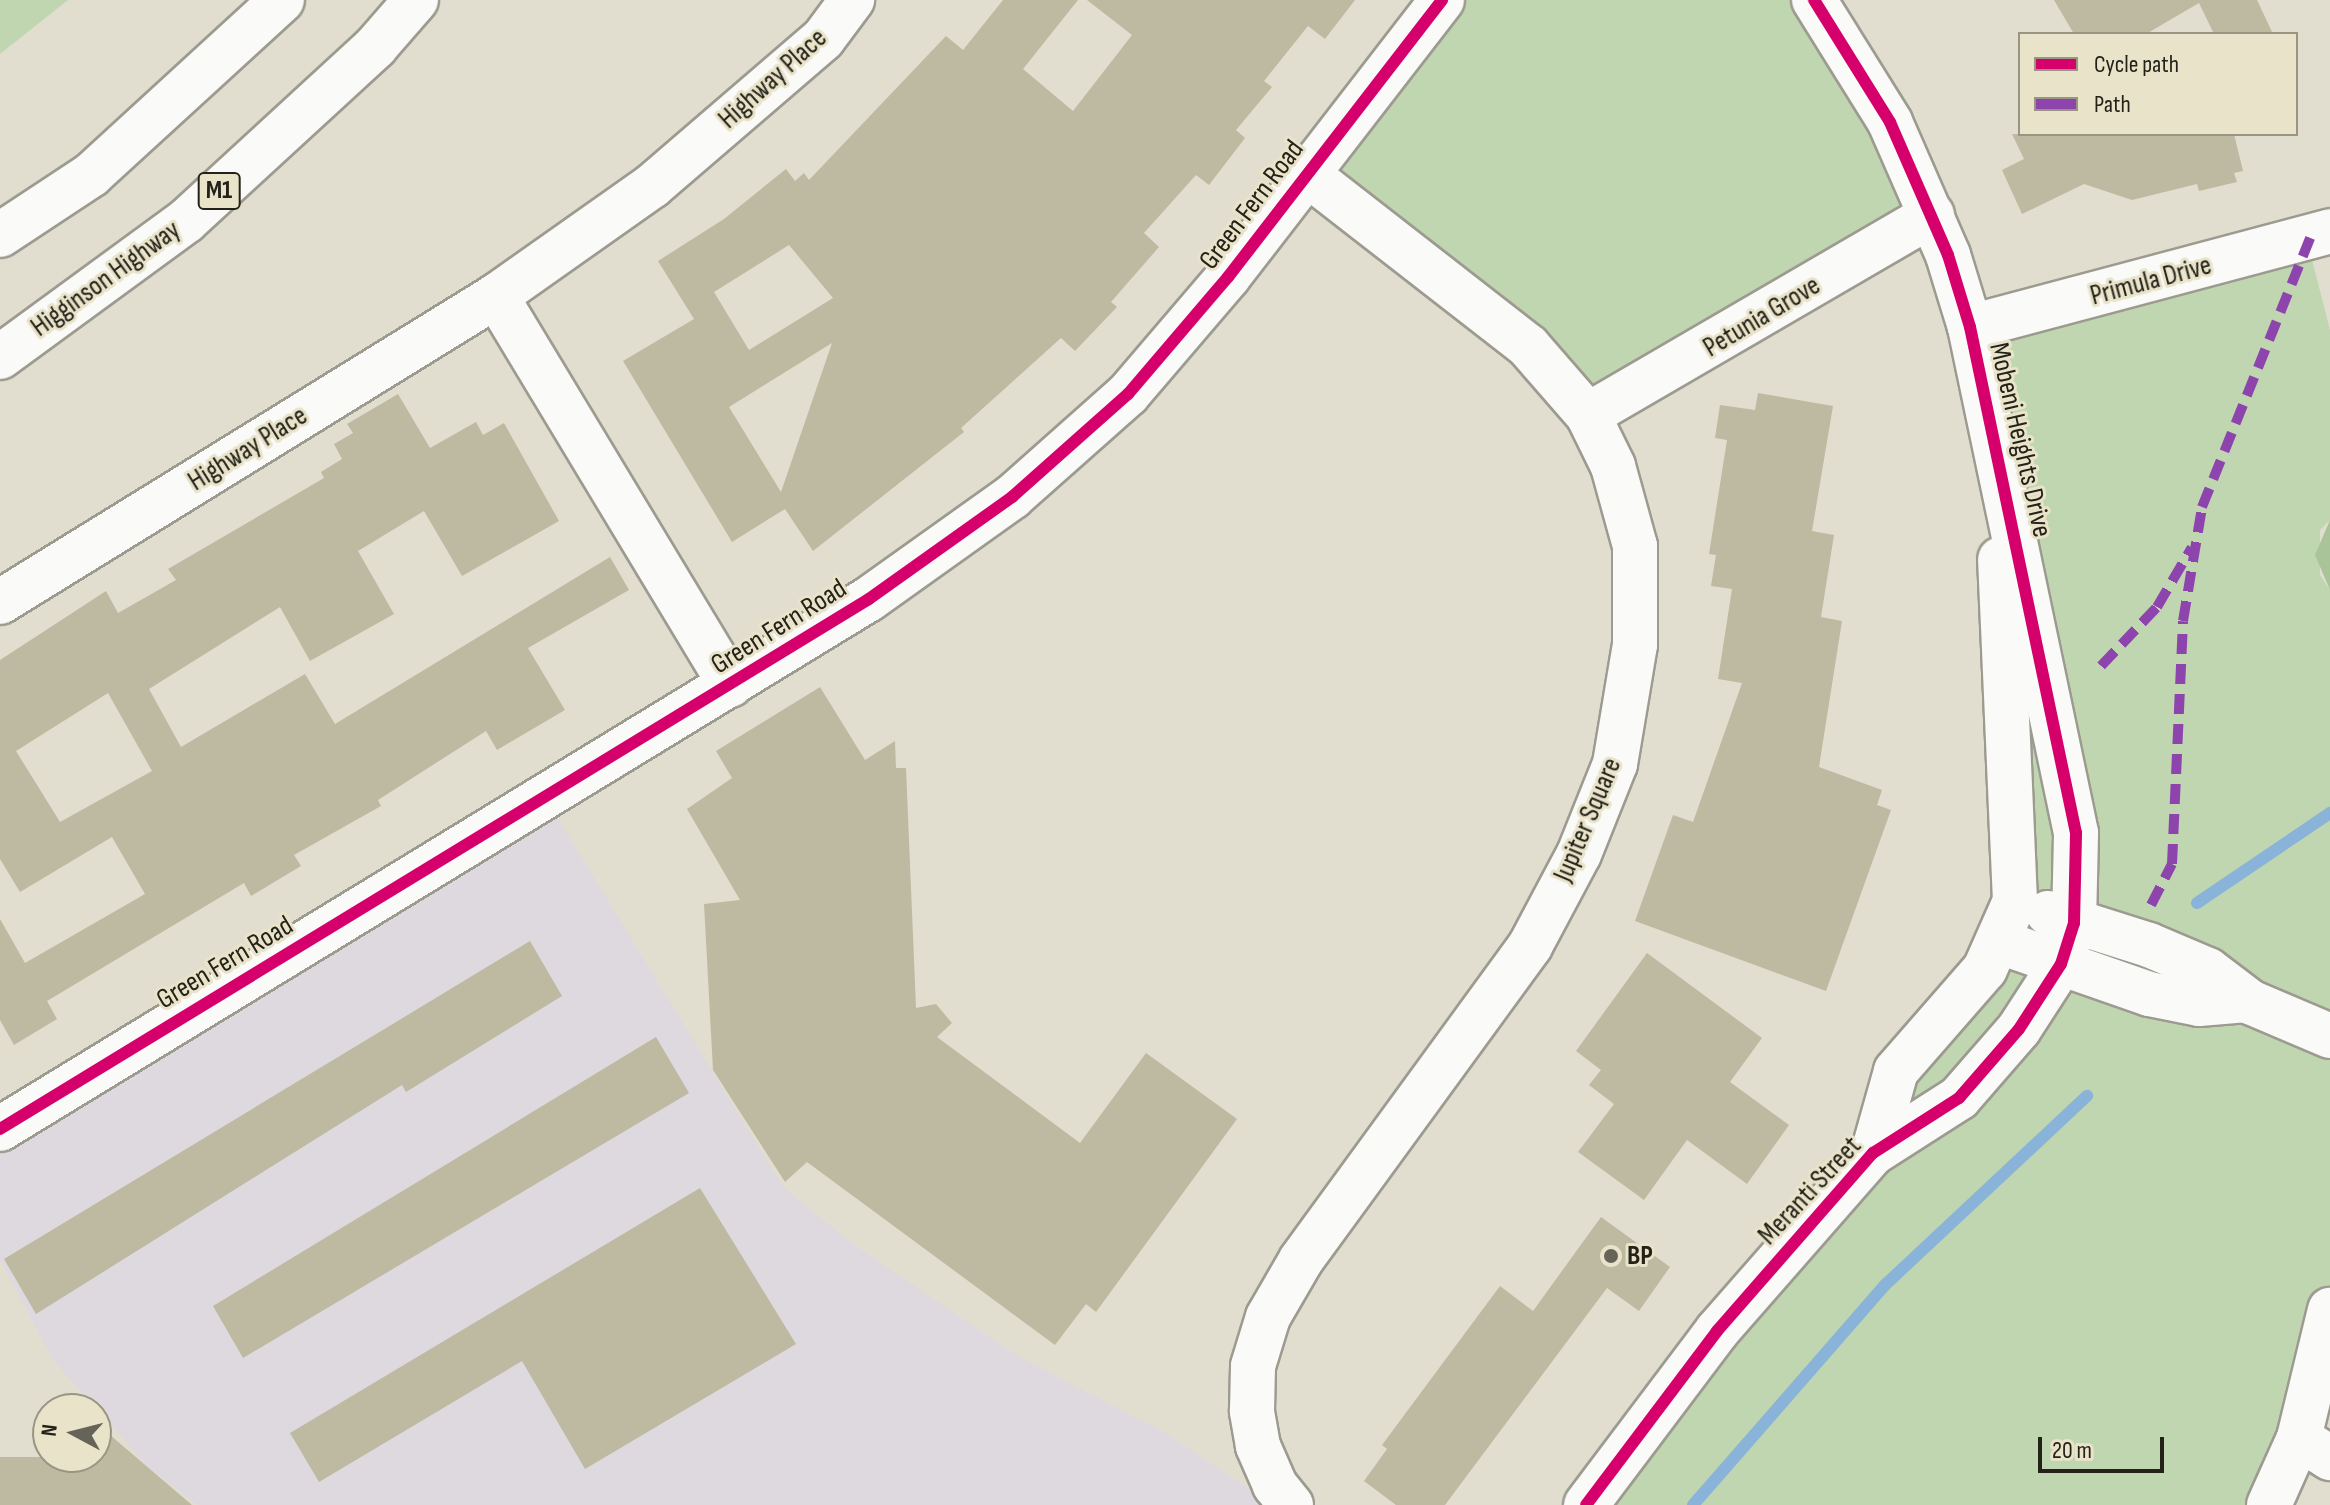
<!DOCTYPE html>
<html>
<head>
<meta charset="utf-8">
<style>
	body { margin:0 }
	#map { position:relative; width:2330px; height:1505px; overflow:hidden; background:#e1ded0; font-family:"Sofia Sans Condensed",sans-serif }
	div>[style] { position:absolute }
	.education>* { inset:0; background:#ddd9df }
	.green>* { inset:0; background:#bfd6b0 }
	.forest>* { inset:0; background:#a9c498 }
	.stream>* { height:12px; margin:-6px; padding:0 6px; transform-origin:6px; border-radius:6px; background:#8ab3d9 }
	.building>* { inset:0; background:#beb9a1 }
	.roads { filter:drop-shadow(2px 0 #9d9a90) drop-shadow(-2px 0 #9d9a90) drop-shadow(0 2px #9d9a90) drop-shadow(0 -2px #9d9a90) }
	.minor>* { height:44px; margin:-22px; padding:0 22px; transform-origin:22px; border-radius:22px; background:#fafaf8 }
	.highway>* { height:44px; margin:-22px; padding:0 22px; transform-origin:22px; border-radius:22px; background:#fafaf8 }
	.quiet>* { height:10px; margin-top:-5px; transform-origin:0; background:repeating-linear-gradient(90deg,#8e44ad 0 20px,transparent 0 30px) }
	.cycleway>* { height:12px; margin:-6px; padding:0 6px; transform-origin:6px; border-radius:6px; background:#d6006c }
	.dots>* { width:22px; height:22px; translate:-50% -50%; box-sizing:border-box; border:4px solid #e8e3c9; border-radius:50% }
	span { translate:-50% -50%; white-space:nowrap; text-align:center; line-height:1.15; -webkit-text-stroke:6px #e8e3c9; paint-order:stroke }
	.shield-label span { padding:2px 6px; background:#e8e3c9; border:2px solid; border-radius:6px; -webkit-text-stroke-width:0 }
	.shield-label { font-size:26px; color:#232118; font-weight:700 }
	.street-label { font-size:28px; color:#232118 }
	.poi-label { font-size:28px; color:#232118; font-weight:700 }
	.left { translate:0 -50%; text-align:left }
	.legend { position:absolute; left:2018px; top:32px; width:280px; height:104px; box-sizing:border-box; background:#e8e3c9; border:2px solid #999582; margin:0; padding:10px 14px; list-style:none; font-size:24px; color:#232118 }
	.legend li { display:flex; align-items:center; gap:16px; height:40px }
	.legend b { width:40px; border:2px solid #999582 }
	.north { position:absolute; left:32px; top:1393px; width:80px; height:80px; box-sizing:border-box; background:#e8e3c9; border:2px solid #999582; border-radius:50%; rotate:277deg; font-size:22px; font-weight:700; line-height:32px; text-align:center; color:#232118 }
	.north::after { content:''; display:block; margin:auto; width:28px; height:36px; background:#666358; clip-path:polygon(50% 0,100% 100%,50% 72%,0 100%) }
	.scale { position:absolute; left:2038px; top:1437px; width:126px; height:36px; box-sizing:border-box; border:4px solid #232118; border-top:0; padding-left:10px; font-size:24px; line-height:28px; white-space:nowrap; color:#232118; -webkit-text-stroke:6px #e8e3c9; paint-order:stroke }
</style>
</head>
<body>
<div id="map">
	<div class="education">
		<i style="clip-path:polygon(546px 799px,783px 1187px,853px 1244px,1016px 1355px,1167px 1434px,1273px 1505px,198px 1505px,151px 1470px,53px 1360px,0 1260px,0 1130px)"></i>
	</div>
	<div class="green">
		<i style="clip-path:polygon(0 0,68px 0,0 54px)"></i>
		<i style="clip-path:polygon(1443px 0,1813px 0,1932px 214px,1588px 411px,1307px 173px)"></i>
		<i style="clip-path:polygon(2306px 236px,2330px 330px,2330px 520px,2320px 530px,2320px 575px,2330px 590px,2330px 1306px,2267px 1505px,1585px 1505px,1748px 1292px,2000px 939px,1998px 554px,1970px 327px)"></i>
	</div>
	<div class="forest">
		<i style="clip-path:polygon(2330px 520px,2330px 590px,2315px 555px)"></i>
	</div>
	<div class="stream">
		<i style="left:2197px;top:903px;width:161px;rotate:-34.1deg"></i>
		<i style="left:1693px;top:1505px;width:292px;rotate:-48.9deg"></i>
		<i style="left:1885px;top:1285px;width:277px;rotate:-43.1deg"></i>
	</div>
	<div class="building">
		<i style="clip-path:polygon(evenodd,1003px 0,1078px 0,1023px 69px,1073px 111px,1132px 35px,1087px 0,1355px 0,1325px 39px,1308px 26px,1264px 81px,1272px 87px,1236px 130px,1245px 138px,1209px 185px,1196px 175px,1144px 233px,1159px 247px,1111px 302px,1117px 307px,1075px 351px,1061px 338px,961px 428px,964px 432px,813px 551px,785px 509px,732px 542px,623px 361px,694px 319px,658px 261px,724px 219px,786px 169px,795px 181px,804px 173px,809px 180px,946px 36px,963px 50px,1003px 0,789px 245px,833px 298px,749px 350px,714px 292px,789px 245px,1003px 0,832px 343px,781px 492px,729px 407px,832px 343px)"></i>
		<i style="clip-path:polygon(2054px 0,2257px 0,2273px 34px,2214px 34px,2199px 3px,2146px 34px,2074px 34px)"></i>
		<i style="clip-path:polygon(2012px 134px,2234px 134px,2243px 171px,2234px 173px,2237px 182px,2199px 191px,2197px 184px,2132px 200px,2084px 184px,2022px 214px,2002px 170px,2024px 159px)"></i>
		<i style="clip-path:polygon(1758px 393px,1833px 406px,1812px 531px,1834px 535px,1821px 617px,1842px 621px,1819px 767px,1882px 790px,1877px 805px,1891px 810px,1826px 991px,1635px 921px,1673px 815px,1693px 822px,1742px 683px,1718px 679px,1732px 589px,1711px 586px,1716px 555px,1709px 554px,1727px 440px,1715px 438px,1720px 405px,1755px 410px)"></i>
		<i style="clip-path:polygon(evenodd,398px 394px,430px 448px,476px 422px,483px 435px,504px 423px,559px 521px,462px 576px,424px 511px,358px 551px,394px 614px,310px 661px,280px 607px,149px 689px,181px 747px,305px 674px,335px 724px,610px 557px,629px 590px,528px 648px,565px 710px,497px 750px,486px 731px,378px 800px,381px 806px,294px 855px,301px 866px,251px 896px,244px 883px,47px 1001px,57px 1019px,14px 1045px,0 1020px,0 919px,25px 963px,145px 894px,112px 837px,20px 892px,0 859px,0 660px,106px 591px,118px 613px,176px 580px,168px 569px,324px 478px,321px 472px,342px 459px,334px 444px,353px 433px,347px 424px,398px 394px,108px 693px,152px 771px,60px 822px,16px 751px,108px 693px)"></i>
		<i style="clip-path:polygon(820px 687px,865px 760px,895px 741px,896px 768px,906px 768px,916px 1008px,936px 1004px,952px 1023px,937px 1037px,1080px 1143px,1146px 1053px,1237px 1119px,1096px 1312px,1086px 1304px,1055px 1345px,807px 1162px,785px 1182px,713px 1070px,704px 904px,740px 900px,687px 809px,732px 778px,716px 751px)"></i>
		<i style="clip-path:polygon(530px 941px,562px 996px,406px 1092px,402px 1085px,36px 1314px,4px 1259px)"></i>
		<i style="clip-path:polygon(1647px 953px,1762px 1038px,1730px 1082px,1789px 1125px,1747px 1184px,1687px 1140px,1644px 1200px,1578px 1152px,1614px 1104px,1589px 1085px,1601px 1070px,1576px 1051px)"></i>
		<i style="clip-path:polygon(656px 1037px,689px 1093px,243px 1358px,213px 1306px)"></i>
		<i style="clip-path:polygon(700px 1188px,796px 1344px,585px 1469px,522px 1361px,319px 1482px,290px 1433px)"></i>
		<i style="clip-path:polygon(1601px 1217px,1670px 1267px,1639px 1311px,1607px 1288px,1445px 1505px,1396px 1505px,1364px 1481px,1387px 1449px,1382px 1445px,1500px 1286px,1533px 1311px)"></i>
		<i style="clip-path:polygon(96px 1423px,192px 1505px,0 1505px,0 1457px,96px 1457px)"></i>
	</div>
	<div class="roads">
		<div class="minor">
			<i style="left:496px;top:296px;width:454px;rotate:58.9deg"></i>
			<i style="left:1970px;top:327px;width:373px;rotate:-14.9deg"></i>
			<i style="left:1588px;top:415px;width:398px;rotate:-30.2deg"></i>
			<i style="left:0;top:602px;width:583px;rotate:-31.67deg"></i>
			<i style="left:496px;top:296px;width:191px;rotate:-35.2deg"></i>
			<i style="left:652px;top:186px;width:225px;rotate:-40.7deg"></i>
			<i style="left:823px;top:39px;width:49px;rotate:-53.4deg"></i>
			<i style="left:2048px;top:913px;width:106px;rotate:17.6deg"></i>
			<i style="left:2149px;top:945px;width:64px;rotate:23deg"></i>
			<i style="left:2208px;top:970px;width:53px;rotate:37.3deg"></i>
			<i style="left:2250px;top:1002px;width:87px;rotate:23deg"></i>
			<i style="left:2000px;top:942px;width:158px;rotate:19.2deg"></i>
			<i style="left:2149px;top:994px;width:51px;rotate:11.3deg"></i>
			<i style="left:2199px;top:1004px;width:48px;rotate:-4.8deg"></i>
			<i style="left:0;top:1129px;width:1018px;rotate:-31.38deg"></i>
			<i style="left:869px;top:599px;width:176px;rotate:-35.5deg"></i>
			<i style="left:1012px;top:497px;width:155px;rotate:-41.6deg"></i>
			<i style="left:1128px;top:394px;width:154px;rotate:-49.5deg"></i>
			<i style="left:1228px;top:277px;width:350px;rotate:-52.3deg"></i>
			<i style="left:1873px;top:1153px;width:85px;rotate:-74.3deg"></i>
			<i style="left:1896px;top:1071px;width:135px;rotate:-48.9deg"></i>
			<i style="left:1985px;top:969px;width:74px;rotate:-66.2deg"></i>
			<i style="left:2015px;top:901px;width:342px;rotate:-92.5deg"></i>
			<i style="left:2299px;top:1438px;width:37px;rotate:33deg"></i>
			<i style="left:1291px;top:1505px;width:26px;rotate:-129deg"></i>
			<i style="left:1275px;top:1485px;width:43px;rotate:-113.6deg"></i>
			<i style="left:1258px;top:1446px;width:36px;rotate:-100deg"></i>
			<i style="left:1252px;top:1411px;width:45px;rotate:-88.7deg"></i>
			<i style="left:1253px;top:1366px;width:51px;rotate:-73deg"></i>
			<i style="left:1268px;top:1317px;width:66px;rotate:-59.9deg"></i>
			<i style="left:1301px;top:1260px;width:389px;rotate:-53.9deg"></i>
			<i style="left:1530px;top:946px;width:104px;rotate:-62deg"></i>
			<i style="left:1579px;top:854px;width:97px;rotate:-68.2deg"></i>
			<i style="left:1615px;top:764px;width:121px;rotate:-80.5deg"></i>
			<i style="left:1635px;top:645px;width:99px;rotate:-90deg"></i>
			<i style="left:1635px;top:546px;width:83px;rotate:-105.4deg"></i>
			<i style="left:1613px;top:466px;width:57px;rotate:-116.1deg"></i>
			<i style="left:1588px;top:415px;width:91px;rotate:-131deg"></i>
			<i style="left:1528px;top:346px;width:281px;rotate:-142.1deg"></i>
			<i style="left:1586px;top:1505px;width:218px;rotate:-53deg"></i>
			<i style="left:1717px;top:1331px;width:237px;rotate:-48.8deg"></i>
			<i style="left:1873px;top:1153px;width:102px;rotate:-32.6deg"></i>
			<i style="left:1959px;top:1098px;width:91px;rotate:-49deg"></i>
			<i style="left:2019px;top:1029px;width:77px;rotate:-57.1deg"></i>
			<i style="left:2061px;top:964px;width:43px;rotate:-72.4deg"></i>
			<i style="left:2074px;top:923px;width:90px;rotate:-88.7deg"></i>
			<i style="left:2076px;top:833px;width:517px;rotate:-101.83deg"></i>
			<i style="left:1970px;top:327px;width:75px;rotate:-107deg"></i>
			<i style="left:1948px;top:255px;width:145px;rotate:-113.6deg"></i>
			<i style="left:1890px;top:122px;width:144px;rotate:-121.9deg"></i>
			<i style="left:2269px;top:1505px;width:73px;rotate:-65.9deg"></i>
			<i style="left:2299px;top:1438px;width:132px;rotate:-76.4deg"></i>
		</div>
		<div class="highway">
			<i style="left:0;top:235px;width:109px;rotate:-33.4deg"></i>
			<i style="left:91px;top:175px;width:259px;rotate:-42.5deg"></i>
			<i style="left:0;top:357px;width:230px;rotate:-36.2deg"></i>
			<i style="left:186px;top:221px;width:258px;rotate:-42.6deg"></i>
			<i style="left:376px;top:46px;width:61px;rotate:-49deg"></i>
		</div>
	</div>
	<div class="quiet">
		<i style="left:2101px;top:666px;width:81px;rotate:-46.5deg"></i>
		<i style="left:2157px;top:607px;width:69px;rotate:-59.7deg"></i>
		<i style="left:2151px;top:905px;width:46px;rotate:-62.9deg"></i>
		<i style="left:2172px;top:864px;width:243px;rotate:-87.4deg"></i>
		<i style="left:2183px;top:621px;width:116px;rotate:-80.5deg"></i>
		<i style="left:2202px;top:507px;width:290px;rotate:-68.1deg"></i>
	</div>
	<div class="cycleway">
		<i style="left:0;top:1129px;width:1018px;rotate:-31.38deg"></i>
		<i style="left:869px;top:599px;width:176px;rotate:-35.5deg"></i>
		<i style="left:1012px;top:497px;width:155px;rotate:-41.6deg"></i>
		<i style="left:1128px;top:394px;width:154px;rotate:-49.5deg"></i>
		<i style="left:1228px;top:277px;width:350px;rotate:-52.3deg"></i>
		<i style="left:1586px;top:1505px;width:218px;rotate:-53deg"></i>
		<i style="left:1717px;top:1331px;width:237px;rotate:-48.8deg"></i>
		<i style="left:1873px;top:1153px;width:102px;rotate:-32.6deg"></i>
		<i style="left:1959px;top:1098px;width:91px;rotate:-49deg"></i>
		<i style="left:2019px;top:1029px;width:77px;rotate:-57.1deg"></i>
		<i style="left:2061px;top:964px;width:43px;rotate:-72.4deg"></i>
		<i style="left:2074px;top:923px;width:90px;rotate:-88.7deg"></i>
		<i style="left:2076px;top:833px;width:517px;rotate:-101.83deg"></i>
		<i style="left:1970px;top:327px;width:75px;rotate:-107deg"></i>
		<i style="left:1948px;top:255px;width:145px;rotate:-113.6deg"></i>
		<i style="left:1890px;top:122px;width:144px;rotate:-121.9deg"></i>
	</div>
	<div class="dots">
		<i style="left:1611px;top:1256px;background:#666358"></i>
	</div>
	<div class="shield-label">
		<span style="left:219px;top:191px">M1</span>
	</div>
	<div class="street-label">
		<span style="left:773px;top:79px;rotate:-42deg">Highway Place</span>
		<span style="left:1252px;top:205px;rotate:-53deg">Green Fern Road</span>
		<span style="left:106px;top:279px;rotate:-36deg">Higginson Highway</span>
		<span style="left:2151px;top:281px;rotate:-15deg">Primula Drive</span>
		<span style="left:1762px;top:317px;rotate:-31deg">Petunia Grove</span>
		<span style="left:2020px;top:440px;rotate:77deg">Mobeni Heights Drive</span>
		<span style="left:248px;top:449px;rotate:-32deg">Highway Place</span>
		<span style="left:779px;top:627px;rotate:-32deg">Green Fern Road</span>
		<span style="left:1588px;top:820px;rotate:-67deg">Jupiter Square</span>
		<span style="left:225px;top:963px;rotate:-31deg">Green Fern Road</span>
		<span style="left:1810px;top:1191px;rotate:-47deg">Meranti Street</span>
	</div>
	<div class="poi-label">
		<span class="left" style="left:1627px;top:1256px">BP</span>
	</div>
	<ul class="legend">
	<li><b style="height:10px;background:#d6006c"></b>Cycle path</li>
	<li><b style="height:10px;background:#8e44ad"></b>Path</li>
	</ul>
	<div class="north">N</div>
	<div class="scale">20 m</div>
</div>
</body>
</html>
